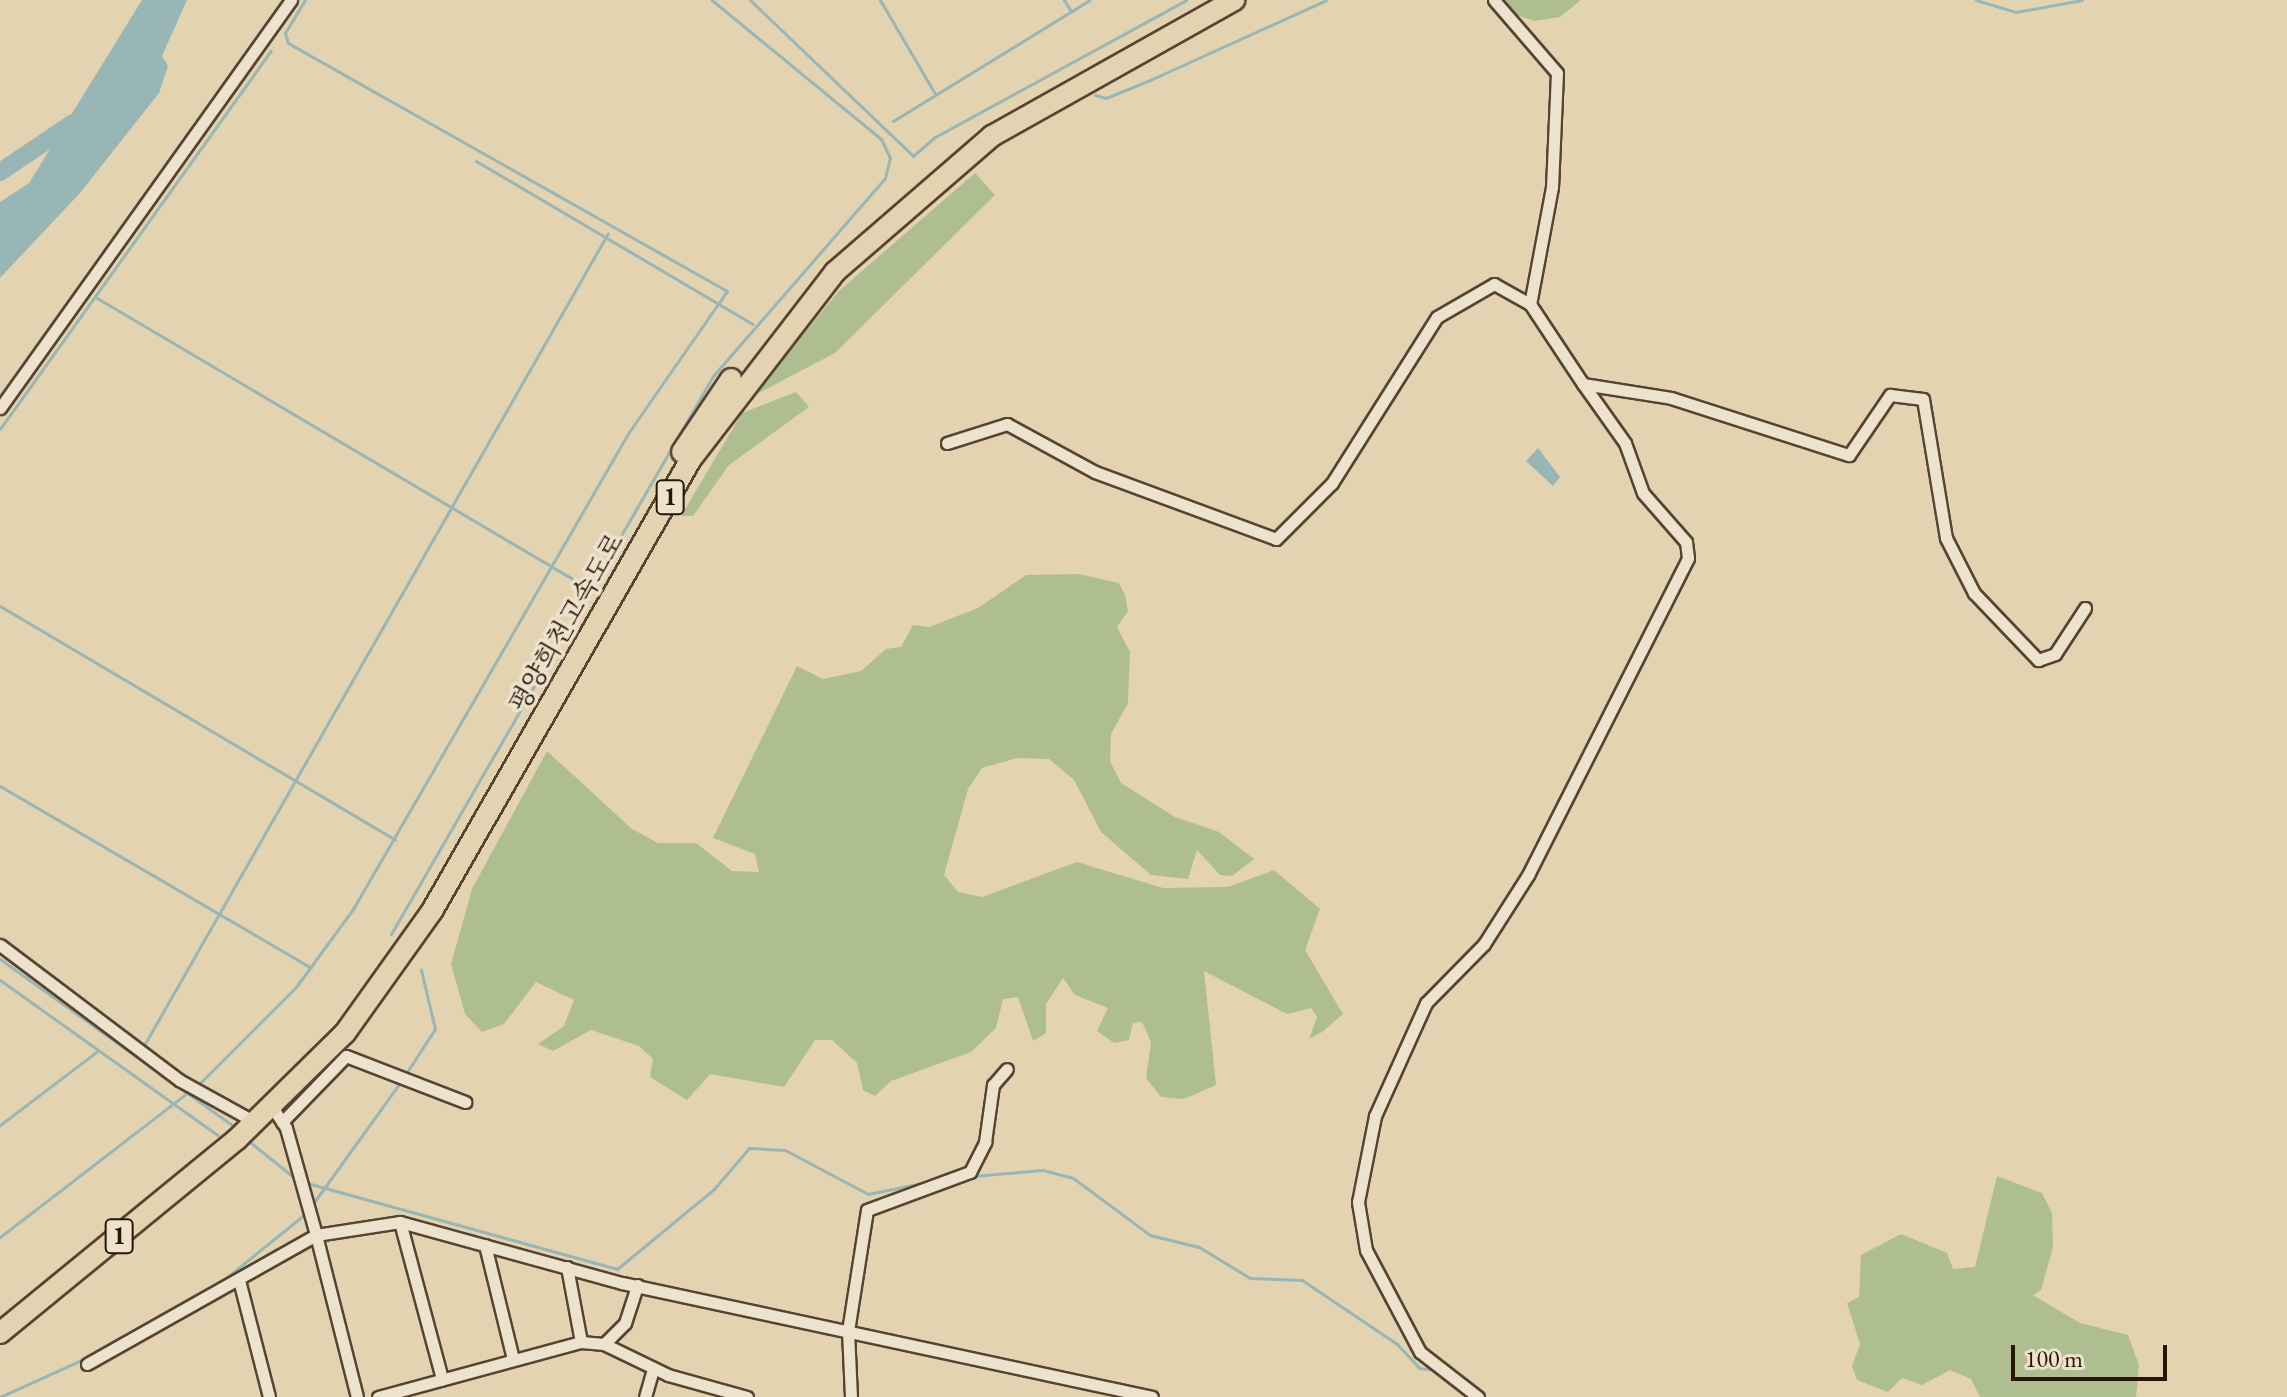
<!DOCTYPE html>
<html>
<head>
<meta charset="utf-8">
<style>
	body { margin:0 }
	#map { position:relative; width:2287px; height:1397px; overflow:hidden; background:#e4d3b1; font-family:"EB Garamond","Noto Serif KR",serif }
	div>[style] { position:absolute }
	.green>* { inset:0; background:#afbe90 }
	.water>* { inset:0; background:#99b6b6 }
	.stream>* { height:3px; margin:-1.5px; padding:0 1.5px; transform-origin:1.5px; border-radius:1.5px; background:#99b6b6 }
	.river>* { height:18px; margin:-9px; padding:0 9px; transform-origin:9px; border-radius:9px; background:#99b6b6 }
	.roads { filter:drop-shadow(2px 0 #564432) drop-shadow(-2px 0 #564432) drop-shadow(0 2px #564432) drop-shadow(0 -2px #564432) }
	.minor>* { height:11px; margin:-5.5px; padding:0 5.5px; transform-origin:5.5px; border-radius:5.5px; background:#ede2cc }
	.motorway>* { height:20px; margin:-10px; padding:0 10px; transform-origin:10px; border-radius:10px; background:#e4d3b1 }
	span { translate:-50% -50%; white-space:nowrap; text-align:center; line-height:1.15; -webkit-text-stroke:7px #ede2cc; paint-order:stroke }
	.shield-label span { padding:2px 6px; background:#ede2cc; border:2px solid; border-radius:6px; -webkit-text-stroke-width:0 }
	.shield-label { font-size:24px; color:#271508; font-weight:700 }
	.street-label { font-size:26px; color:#271508 }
	.scale { position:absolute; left:2011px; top:1345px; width:156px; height:36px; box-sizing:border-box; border:4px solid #271508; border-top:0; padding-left:10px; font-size:24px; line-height:28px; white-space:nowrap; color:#271508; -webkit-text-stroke:6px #ede2cc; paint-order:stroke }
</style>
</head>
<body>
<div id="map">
	<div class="green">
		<i style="clip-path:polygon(1504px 0,1581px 0,1560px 17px,1534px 21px,1511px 13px)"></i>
		<i style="clip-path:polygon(975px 173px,995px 195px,835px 353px,751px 397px,839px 291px)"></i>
		<i style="clip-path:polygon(796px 392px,809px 407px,729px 465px,693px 516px,681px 516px,742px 413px)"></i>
		<i style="clip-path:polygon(1079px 574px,1119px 583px,1125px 595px,1128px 611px,1117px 627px,1130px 652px,1128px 703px,1111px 734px,1110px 761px,1121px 783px,1175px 817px,1219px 832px,1254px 859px,1232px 876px,1220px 875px,1197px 850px,1188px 879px,1151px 875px,1101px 832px,1074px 780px,1049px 759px,1017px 758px,982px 768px,968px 789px,944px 875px,958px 892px,982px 897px,1077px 862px,1163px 888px,1228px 887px,1274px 870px,1320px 909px,1305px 950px,1343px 1014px,1322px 1032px,1309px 1039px,1317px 1017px,1311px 1008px,1287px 1014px,1204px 971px,1216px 1085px,1184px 1099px,1161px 1097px,1146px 1078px,1151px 1042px,1142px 1022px,1133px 1023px,1129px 1040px,1114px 1043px,1097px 1031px,1108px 1008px,1075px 995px,1063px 978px,1046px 1004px,1046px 1033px,1033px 1041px,1018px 997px,1003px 999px,996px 1028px,971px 1052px,891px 1081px,875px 1096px,863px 1090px,857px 1063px,832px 1040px,815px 1040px,784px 1087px,710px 1074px,687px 1100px,650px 1077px,653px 1059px,639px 1046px,591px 1030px,553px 1051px,538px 1044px,564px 1026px,574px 1000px,536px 982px,504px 1024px,482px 1032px,465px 1014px,451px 964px,472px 889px,547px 751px,632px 829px,658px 843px,696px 843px,732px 871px,759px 872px,755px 854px,713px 838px,797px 666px,823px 679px,861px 671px,886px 649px,901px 647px,913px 625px,929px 627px,978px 608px,1026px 575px)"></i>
		<i style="clip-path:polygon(1997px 1176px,2042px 1193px,2052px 1213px,2053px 1247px,2041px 1290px,2033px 1295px,2080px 1323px,2128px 1335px,2139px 1365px,2136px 1397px,1980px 1397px,1971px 1379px,1950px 1370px,1922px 1385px,1902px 1378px,1888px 1392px,1857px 1380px,1852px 1366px,1860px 1344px,1847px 1303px,1859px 1297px,1861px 1255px,1901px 1234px,1947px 1253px,1953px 1269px,1975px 1267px)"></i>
	</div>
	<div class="water">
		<i style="clip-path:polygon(142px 0,187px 0,162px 56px,168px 66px,159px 93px,80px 193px,0 278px,0 202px,29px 183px)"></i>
		<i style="clip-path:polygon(1538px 448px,1560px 477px,1553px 486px,1526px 461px)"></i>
	</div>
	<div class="stream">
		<i style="left:750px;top:0;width:226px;rotate:43.7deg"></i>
		<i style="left:913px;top:156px;width:29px;rotate:-41deg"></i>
		<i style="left:935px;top:137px;width:286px;rotate:-28.6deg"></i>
		<i style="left:880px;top:0;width:107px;rotate:59.6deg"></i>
		<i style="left:1064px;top:0;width:13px;rotate:58deg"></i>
		<i style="left:1976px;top:0;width:42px;rotate:16.7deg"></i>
		<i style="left:2016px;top:12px;width:67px;rotate:-10.3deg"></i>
		<i style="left:1095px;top:95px;width:11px;rotate:15deg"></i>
		<i style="left:1106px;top:98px;width:48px;rotate:-22.2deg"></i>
		<i style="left:1150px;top:80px;width:193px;rotate:-24.4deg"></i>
		<i style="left:893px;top:121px;width:231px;rotate:-31.6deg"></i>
		<i style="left:476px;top:161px;width:321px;rotate:30.5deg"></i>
		<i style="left:97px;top:298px;width:570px;rotate:30.57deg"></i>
		<i style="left:0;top:429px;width:465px;rotate:-54.4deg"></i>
		<i style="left:0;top:606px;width:459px;rotate:30.6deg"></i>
		<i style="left:0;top:786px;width:360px;rotate:30.3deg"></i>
		<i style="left:391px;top:934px;width:644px;rotate:-60.01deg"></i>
		<i style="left:713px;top:376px;width:262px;rotate:-49deg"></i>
		<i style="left:885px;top:178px;width:21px;rotate:-76deg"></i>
		<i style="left:890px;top:158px;width:21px;rotate:-115deg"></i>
		<i style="left:881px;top:139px;width:219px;rotate:-140.6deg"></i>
		<i style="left:0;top:959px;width:290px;rotate:35.6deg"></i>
		<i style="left:0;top:980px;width:267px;rotate:35.5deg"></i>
		<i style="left:143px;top:1047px;width:937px;rotate:-60.26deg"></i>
		<i style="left:405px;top:1075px;width:55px;rotate:-56.9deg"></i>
		<i style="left:435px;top:1029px;width:61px;rotate:-103.3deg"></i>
		<i style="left:198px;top:1085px;width:139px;rotate:-45deg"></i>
		<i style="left:296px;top:987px;width:97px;rotate:-53.8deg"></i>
		<i style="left:353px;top:909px;width:551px;rotate:-59.95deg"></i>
		<i style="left:629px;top:432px;width:172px;rotate:-55.2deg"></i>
		<i style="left:727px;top:291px;width:504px;rotate:-150.54deg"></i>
		<i style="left:288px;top:43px;width:10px;rotate:-107deg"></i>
		<i style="left:285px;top:33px;width:39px;rotate:-59deg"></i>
		<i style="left:0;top:1125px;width:121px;rotate:-37.2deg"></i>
		<i style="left:246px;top:1139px;width:64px;rotate:38.7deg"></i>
		<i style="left:972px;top:1176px;width:71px;rotate:-4.8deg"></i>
		<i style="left:1043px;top:1170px;width:31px;rotate:15deg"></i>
		<i style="left:1073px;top:1178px;width:96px;rotate:36.5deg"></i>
		<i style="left:1150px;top:1235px;width:50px;rotate:13.8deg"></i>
		<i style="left:1199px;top:1247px;width:60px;rotate:31.3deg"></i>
		<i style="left:1250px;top:1278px;width:52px;rotate:2.2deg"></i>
		<i style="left:1302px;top:1280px;width:115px;rotate:34deg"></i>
		<i style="left:1397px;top:1344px;width:33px;rotate:47deg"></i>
		<i style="left:1419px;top:1368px;width:18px;rotate:6deg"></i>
		<i style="left:307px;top:1183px;width:322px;rotate:15.5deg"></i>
		<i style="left:617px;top:1269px;width:126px;rotate:-39.5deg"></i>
		<i style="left:714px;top:1189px;width:54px;rotate:-49.5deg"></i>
		<i style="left:749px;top:1148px;width:36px;rotate:3deg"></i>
		<i style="left:785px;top:1150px;width:94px;rotate:27.9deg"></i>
		<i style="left:868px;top:1194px;width:66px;rotate:-11.3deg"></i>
		<i style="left:312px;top:1205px;width:153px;rotate:-54.3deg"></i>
		<i style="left:0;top:1237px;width:242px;rotate:-37.6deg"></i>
		<i style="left:221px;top:1282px;width:108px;rotate:-39deg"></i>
		<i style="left:1448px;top:1369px;width:46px;rotate:37.1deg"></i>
		<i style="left:0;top:1397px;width:94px;rotate:-24.4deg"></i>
	</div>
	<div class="river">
		<i style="left:0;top:172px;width:88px;rotate:-33.9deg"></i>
	</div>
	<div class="roads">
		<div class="minor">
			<i style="left:1494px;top:0;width:96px;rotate:49.2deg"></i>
			<i style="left:1557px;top:73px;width:114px;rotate:92.5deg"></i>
			<i style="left:1552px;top:187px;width:119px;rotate:100.6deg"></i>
			<i style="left:1530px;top:304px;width:96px;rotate:56.5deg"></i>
			<i style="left:1583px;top:384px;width:89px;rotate:9deg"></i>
			<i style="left:1671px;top:398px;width:187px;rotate:17.8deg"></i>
			<i style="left:1849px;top:455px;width:73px;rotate:-55.7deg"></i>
			<i style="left:1890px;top:395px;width:33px;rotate:7deg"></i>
			<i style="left:1923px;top:399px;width:141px;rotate:80.6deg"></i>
			<i style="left:1946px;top:538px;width:62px;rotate:63deg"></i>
			<i style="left:1974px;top:593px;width:93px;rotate:46.3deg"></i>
			<i style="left:2038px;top:660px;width:18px;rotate:-19deg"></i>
			<i style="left:2055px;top:654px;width:55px;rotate:-56.9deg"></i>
			<i style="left:0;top:408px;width:501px;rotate:-54.5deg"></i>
			<i style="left:947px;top:443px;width:63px;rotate:-17.6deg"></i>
			<i style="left:1007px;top:424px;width:100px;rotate:28.6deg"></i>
			<i style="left:1095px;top:472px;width:193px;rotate:20.3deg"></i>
			<i style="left:1276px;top:539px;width:79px;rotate:-45deg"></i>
			<i style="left:1332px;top:483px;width:196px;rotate:-57.7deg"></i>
			<i style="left:1437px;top:317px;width:66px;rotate:-30.1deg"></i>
			<i style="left:1494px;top:284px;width:41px;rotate:29.1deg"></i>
			<i style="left:0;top:945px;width:224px;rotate:37deg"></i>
			<i style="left:179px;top:1080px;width:77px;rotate:28.9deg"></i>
			<i style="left:272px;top:1107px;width:25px;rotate:56deg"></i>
			<i style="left:286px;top:1128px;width:111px;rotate:74.3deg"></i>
			<i style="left:316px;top:1235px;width:85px;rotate:-8.8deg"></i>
			<i style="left:400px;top:1222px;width:230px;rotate:15.4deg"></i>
			<i style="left:622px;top:1283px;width:542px;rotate:12.14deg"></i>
			<i style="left:282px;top:1122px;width:92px;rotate:-45.9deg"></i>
			<i style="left:346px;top:1056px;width:128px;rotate:21.1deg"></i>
			<i style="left:400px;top:1222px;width:163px;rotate:75deg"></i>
			<i style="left:485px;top:1245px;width:117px;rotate:76.2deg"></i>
			<i style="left:567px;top:1267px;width:76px;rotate:79.4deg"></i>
			<i style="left:239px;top:1280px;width:121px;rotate:75.6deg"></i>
			<i style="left:604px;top:1344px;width:71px;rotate:25.8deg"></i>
			<i style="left:668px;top:1375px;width:82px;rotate:15.6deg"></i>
			<i style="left:87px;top:1364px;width:263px;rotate:-29.4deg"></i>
			<i style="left:316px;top:1235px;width:167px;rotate:75.8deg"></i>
			<i style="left:378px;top:1397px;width:210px;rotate:-15.2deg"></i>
			<i style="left:581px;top:1342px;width:23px;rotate:5deg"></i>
			<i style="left:604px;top:1344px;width:30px;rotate:-45deg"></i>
			<i style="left:625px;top:1323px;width:40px;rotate:-72deg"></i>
			<i style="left:645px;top:1397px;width:29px;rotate:-74deg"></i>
			<i style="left:851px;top:1397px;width:66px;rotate:-92.6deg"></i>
			<i style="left:848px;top:1331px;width:122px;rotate:-81.1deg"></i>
			<i style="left:867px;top:1210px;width:110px;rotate:-20.3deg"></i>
			<i style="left:970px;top:1172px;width:34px;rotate:-63deg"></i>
			<i style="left:985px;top:1142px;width:58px;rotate:-82deg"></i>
			<i style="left:993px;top:1085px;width:21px;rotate:-49deg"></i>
			<i style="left:1478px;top:1397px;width:73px;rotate:-142.2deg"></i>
			<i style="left:1420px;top:1352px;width:115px;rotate:-117.9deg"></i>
			<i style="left:1366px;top:1250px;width:49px;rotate:-99.5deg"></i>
			<i style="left:1358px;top:1202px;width:88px;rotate:-78.8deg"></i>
			<i style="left:1375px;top:1116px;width:124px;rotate:-65.7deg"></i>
			<i style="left:1426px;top:1003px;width:83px;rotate:-45.5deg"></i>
			<i style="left:1484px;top:944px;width:82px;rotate:-57.5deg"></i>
			<i style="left:1528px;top:875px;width:355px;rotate:-63.2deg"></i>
			<i style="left:1688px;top:558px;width:16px;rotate:-97deg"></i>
			<i style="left:1686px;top:542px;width:65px;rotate:-131.3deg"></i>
			<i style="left:1643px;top:493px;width:53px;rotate:-109.8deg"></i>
			<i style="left:1625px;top:443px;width:72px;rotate:-125.4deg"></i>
		</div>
		<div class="motorway">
			<i style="left:682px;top:452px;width:88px;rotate:-56.1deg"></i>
			<i style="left:0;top:1333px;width:306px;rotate:-39.3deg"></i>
			<i style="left:237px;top:1139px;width:151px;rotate:-44.5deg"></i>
			<i style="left:345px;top:1033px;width:150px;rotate:-54.5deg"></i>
			<i style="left:432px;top:911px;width:521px;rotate:-60.19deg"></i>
			<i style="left:691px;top:459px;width:236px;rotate:-52.4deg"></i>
			<i style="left:835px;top:272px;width:208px;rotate:-40.9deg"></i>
			<i style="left:992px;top:136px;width:278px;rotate:-29.3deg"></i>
		</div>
	</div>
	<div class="shield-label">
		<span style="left:670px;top:497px">1</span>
		<span style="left:119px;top:1236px">1</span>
	</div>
	<div class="street-label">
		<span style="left:567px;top:623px;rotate:-60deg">평양희천고속도로</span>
	</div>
	<div class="scale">100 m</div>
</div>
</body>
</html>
